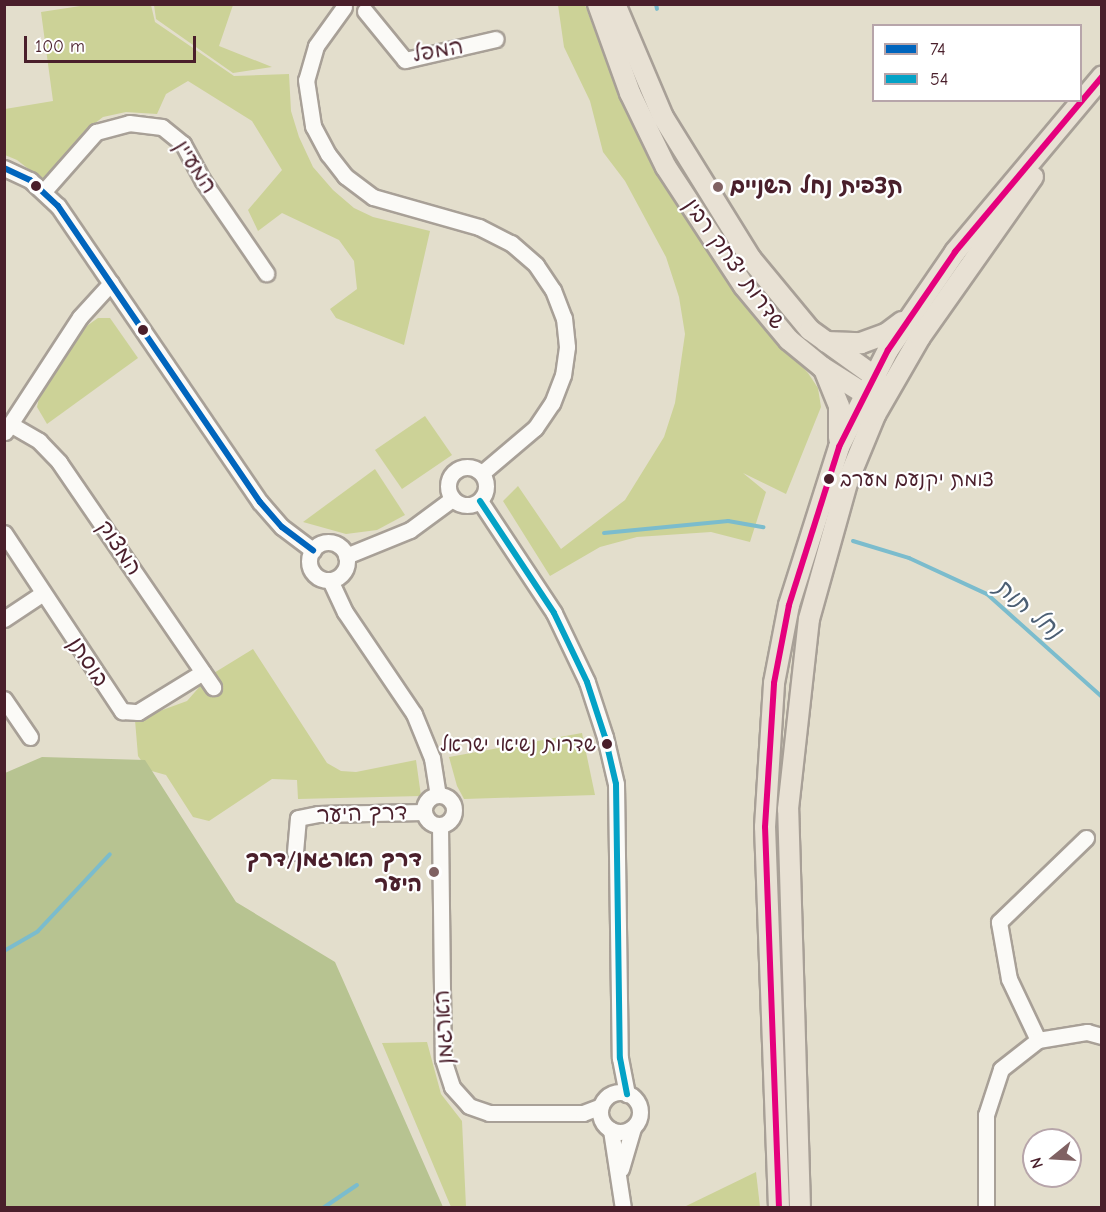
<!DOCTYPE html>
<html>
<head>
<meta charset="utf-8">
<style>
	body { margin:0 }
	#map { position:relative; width:1106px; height:1212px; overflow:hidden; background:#e3decc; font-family:"Comic Neue","Playpen Sans Hebrew",sans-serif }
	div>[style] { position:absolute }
	.green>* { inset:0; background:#ccd297 }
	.forest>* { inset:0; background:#b7c391 }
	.stream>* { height:4px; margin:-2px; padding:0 2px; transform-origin:2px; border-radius:2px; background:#7bbccd }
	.roads { filter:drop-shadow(2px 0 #a8a097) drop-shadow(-2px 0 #a8a097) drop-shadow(0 2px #a8a097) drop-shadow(0 -2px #a8a097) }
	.minor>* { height:15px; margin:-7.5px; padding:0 7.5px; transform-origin:7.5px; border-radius:7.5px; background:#fbfaf7 }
	.minor>.ring { margin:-7.5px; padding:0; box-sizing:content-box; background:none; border:15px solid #fbfaf7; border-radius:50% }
	.major>* { height:20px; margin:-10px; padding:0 10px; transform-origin:10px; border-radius:10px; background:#e8e1d4 }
	.bus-1>* { height:6px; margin:-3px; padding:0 3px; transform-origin:3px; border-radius:3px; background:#0065bd }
	.bus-2>* { height:6px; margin:-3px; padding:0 3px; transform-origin:3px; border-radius:3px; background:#04a2c6 }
	.bus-3>* { height:6px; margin:-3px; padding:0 3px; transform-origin:3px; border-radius:3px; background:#e5007d }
	.dots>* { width:16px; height:16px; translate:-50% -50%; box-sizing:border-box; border:3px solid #fff; border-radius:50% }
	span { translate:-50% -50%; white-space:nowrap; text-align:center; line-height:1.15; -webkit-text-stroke:4.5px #fff; paint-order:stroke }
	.bus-label { font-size:20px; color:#4a1f2b }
	.left { translate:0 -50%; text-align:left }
	.right { translate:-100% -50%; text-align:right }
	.street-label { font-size:22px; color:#4a1f2b }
	.poi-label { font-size:22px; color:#4a1f2b; font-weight:700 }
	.water-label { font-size:24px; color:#4c5f74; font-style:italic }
	.frame { position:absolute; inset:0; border:6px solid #4a1f2b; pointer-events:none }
	.legend { position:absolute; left:872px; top:24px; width:210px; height:78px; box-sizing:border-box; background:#fff; border:2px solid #b7a5aa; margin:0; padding:8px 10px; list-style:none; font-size:18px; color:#4a1f2b }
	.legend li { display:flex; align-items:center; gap:12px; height:30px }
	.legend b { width:30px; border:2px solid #b7a5aa }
	.north { position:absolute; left:1022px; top:1128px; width:60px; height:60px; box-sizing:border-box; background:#fff; border:2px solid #b7a5aa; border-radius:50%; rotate:252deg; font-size:16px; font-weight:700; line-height:24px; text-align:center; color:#4a1f2b }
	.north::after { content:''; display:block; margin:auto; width:21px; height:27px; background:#806263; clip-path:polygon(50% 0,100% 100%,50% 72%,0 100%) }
	.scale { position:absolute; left:24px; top:36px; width:172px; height:27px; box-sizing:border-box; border:3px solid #4a1f2b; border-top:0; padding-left:8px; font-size:18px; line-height:21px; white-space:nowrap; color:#4a1f2b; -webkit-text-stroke:4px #fff; paint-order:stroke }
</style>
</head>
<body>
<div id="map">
	<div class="green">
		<i style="clip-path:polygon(87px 5px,151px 5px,155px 22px,234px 76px,289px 74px,291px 111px,299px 137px,313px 167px,333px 190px,354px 208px,373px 217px,430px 231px,404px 345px,336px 318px,330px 309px,357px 289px,354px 261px,339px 240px,282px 213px,258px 231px,248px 210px,282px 170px,252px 121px,188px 81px,166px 94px,157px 114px,126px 112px,103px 117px,85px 131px,44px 181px,17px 160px,5px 155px,5px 109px,53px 101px,41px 12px)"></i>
		<i style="clip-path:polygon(154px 5px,233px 5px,219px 46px,272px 67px,233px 73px,156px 19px)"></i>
		<i style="clip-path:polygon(558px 5px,585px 5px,617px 90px,636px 125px,748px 306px,808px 373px,818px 388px,821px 407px,786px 494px,743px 473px,766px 492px,750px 542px,711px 532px,637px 537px,600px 547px,550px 576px,503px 501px,518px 486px,561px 549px,625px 500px,664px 437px,675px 403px,685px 334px,679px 297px,666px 257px,625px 181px,603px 152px,590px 101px,564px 47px)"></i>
		<i style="clip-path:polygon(98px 318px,110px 318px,138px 358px,47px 424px,37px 407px,39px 398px,81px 330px)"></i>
		<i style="clip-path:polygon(425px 416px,452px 455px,402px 489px,375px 450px)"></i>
		<i style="clip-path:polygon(375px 469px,405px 515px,377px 530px,346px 534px,303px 522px)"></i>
		<i style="clip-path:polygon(253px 649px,327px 763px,341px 771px,356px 772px,416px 760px,421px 796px,298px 799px,297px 780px,272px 779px,209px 821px,193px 817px,166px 775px,148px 770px,138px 756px,135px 720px,187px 701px,209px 676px)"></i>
		<i style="clip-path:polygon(582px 733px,595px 795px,464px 799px,457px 786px,449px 757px)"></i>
		<i style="clip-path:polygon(427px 1042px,441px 1094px,462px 1121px,466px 1207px,451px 1207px,382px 1043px)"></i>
		<i style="clip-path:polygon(756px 1172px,760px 1207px,684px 1207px)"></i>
	</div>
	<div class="forest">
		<i style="clip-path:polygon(42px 757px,145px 760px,236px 902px,335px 962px,443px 1207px,5px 1207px,5px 773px)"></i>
	</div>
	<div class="stream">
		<i style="left:656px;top:4px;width:5px;rotate:79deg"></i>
		<i style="left:604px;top:533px;width:125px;rotate:-5.5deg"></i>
		<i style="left:728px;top:521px;width:36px;rotate:10deg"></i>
		<i style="left:853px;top:541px;width:59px;rotate:16.9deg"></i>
		<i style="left:909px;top:558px;width:86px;rotate:24.8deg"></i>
		<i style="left:987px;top:594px;width:154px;rotate:41.8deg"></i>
		<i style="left:4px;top:951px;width:39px;rotate:-30deg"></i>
		<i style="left:38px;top:931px;width:105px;rotate:-46.9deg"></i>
		<i style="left:323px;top:1208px;width:41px;rotate:-34.1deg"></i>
	</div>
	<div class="roads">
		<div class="minor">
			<i style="left:344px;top:7px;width:48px;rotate:125.7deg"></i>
			<i style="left:316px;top:46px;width:35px;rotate:106deg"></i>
			<i style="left:306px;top:80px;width:47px;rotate:81.3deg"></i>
			<i style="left:313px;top:126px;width:32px;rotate:62deg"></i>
			<i style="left:328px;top:154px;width:28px;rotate:52deg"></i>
			<i style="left:345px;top:176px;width:35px;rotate:37deg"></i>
			<i style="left:373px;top:197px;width:110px;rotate:15.8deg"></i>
			<i style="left:479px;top:227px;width:36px;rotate:27deg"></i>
			<i style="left:511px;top:243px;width:33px;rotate:41deg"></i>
			<i style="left:536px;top:265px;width:30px;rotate:56deg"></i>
			<i style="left:553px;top:290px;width:30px;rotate:69deg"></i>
			<i style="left:564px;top:318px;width:29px;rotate:84deg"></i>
			<i style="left:567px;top:347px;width:28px;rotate:98deg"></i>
			<i style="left:563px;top:375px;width:30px;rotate:111deg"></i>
			<i style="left:552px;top:403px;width:30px;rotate:124deg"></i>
			<i style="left:535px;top:428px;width:70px;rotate:139.7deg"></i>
			<i style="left:365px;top:11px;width:63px;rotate:50.8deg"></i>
			<i style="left:405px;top:60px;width:93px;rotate:-13deg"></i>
			<i style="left:4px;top:168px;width:29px;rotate:25deg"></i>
			<i style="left:30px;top:180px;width:38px;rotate:43deg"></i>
			<i style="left:58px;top:206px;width:358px;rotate:55.7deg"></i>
			<i style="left:260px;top:502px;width:33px;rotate:49deg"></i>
			<i style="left:282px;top:527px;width:39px;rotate:37deg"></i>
			<i style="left:44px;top:191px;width:79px;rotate:-48.6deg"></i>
			<i style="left:96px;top:132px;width:34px;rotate:-15deg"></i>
			<i style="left:129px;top:123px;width:33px;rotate:7deg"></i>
			<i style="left:162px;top:127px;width:27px;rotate:39deg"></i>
			<i style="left:183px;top:144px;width:42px;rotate:61.6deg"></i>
			<i style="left:203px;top:181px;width:112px;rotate:55.6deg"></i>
			<i style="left:10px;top:424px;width:34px;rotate:30deg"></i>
			<i style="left:39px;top:441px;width:29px;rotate:46deg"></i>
			<i style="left:59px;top:462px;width:273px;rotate:55.6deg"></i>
			<i style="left:5px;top:432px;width:137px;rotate:-56.9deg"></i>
			<i style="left:80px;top:317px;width:46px;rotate:-47.6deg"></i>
			<i class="ring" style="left:448px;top:467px;width:23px;height:23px"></i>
			<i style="left:480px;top:501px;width:134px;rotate:56.5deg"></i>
			<i style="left:554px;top:613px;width:76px;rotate:64.4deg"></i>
			<i style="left:587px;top:682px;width:58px;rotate:71.9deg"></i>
			<i style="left:605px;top:737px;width:48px;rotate:76.8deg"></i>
			<i style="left:616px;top:784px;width:274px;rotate:89.2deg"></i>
			<i style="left:620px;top:1058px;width:37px;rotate:79deg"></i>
			<i style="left:4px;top:533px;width:214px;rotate:56.5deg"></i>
			<i style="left:122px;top:711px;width:16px;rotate:4deg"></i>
			<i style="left:138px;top:712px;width:76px;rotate:-31.6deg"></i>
			<i class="ring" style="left:309px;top:542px;width:23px;height:23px"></i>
			<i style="left:346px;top:556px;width:69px;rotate:-22.1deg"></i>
			<i style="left:410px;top:530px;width:52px;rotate:-36.4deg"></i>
			<i style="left:330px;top:580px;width:35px;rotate:65deg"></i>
			<i style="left:345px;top:612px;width:123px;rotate:55.9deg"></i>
			<i style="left:414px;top:714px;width:48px;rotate:67.8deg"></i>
			<i style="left:432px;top:758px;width:36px;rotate:81deg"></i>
			<i style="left:4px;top:619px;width:47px;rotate:-33.7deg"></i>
			<i style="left:4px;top:699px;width:46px;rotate:55.6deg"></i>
			<i class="ring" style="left:424px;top:795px;width:15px;height:15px"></i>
			<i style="left:440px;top:825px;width:234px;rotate:89.3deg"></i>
			<i style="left:443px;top:1059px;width:29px;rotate:72deg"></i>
			<i style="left:452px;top:1087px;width:25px;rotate:48deg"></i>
			<i style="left:469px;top:1106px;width:21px;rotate:19deg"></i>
			<i style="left:489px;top:1113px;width:94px"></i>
			<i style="left:583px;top:1113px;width:19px;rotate:-21deg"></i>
			<i style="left:295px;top:852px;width:34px;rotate:-85deg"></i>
			<i style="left:298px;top:818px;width:20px;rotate:-11deg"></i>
			<i style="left:318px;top:814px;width:106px;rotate:-1.1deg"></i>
			<i style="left:1038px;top:1040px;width:68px;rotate:-115.4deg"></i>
			<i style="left:1009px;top:979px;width:58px;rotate:-100deg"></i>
			<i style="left:999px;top:922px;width:121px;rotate:-44deg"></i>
			<i class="ring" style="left:600px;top:1092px;width:25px;height:25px"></i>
			<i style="left:611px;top:1130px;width:79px;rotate:81.3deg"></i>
			<i style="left:621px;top:1169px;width:43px;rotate:-73.7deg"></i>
			<i style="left:986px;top:1208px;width:93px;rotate:-90deg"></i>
			<i style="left:986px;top:1115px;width:48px;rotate:-71.9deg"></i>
			<i style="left:1001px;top:1069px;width:47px;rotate:-38.1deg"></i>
			<i style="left:1038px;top:1040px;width:50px;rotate:-9.3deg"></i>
			<i style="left:1087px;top:1032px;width:16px;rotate:15deg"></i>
		</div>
		<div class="major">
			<i style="left:598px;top:4px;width:95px;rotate:70.2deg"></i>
			<i style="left:630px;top:93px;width:82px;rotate:64.1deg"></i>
			<i style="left:666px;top:167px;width:142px;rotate:56.8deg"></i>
			<i style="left:744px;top:286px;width:70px;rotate:50.2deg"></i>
			<i style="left:789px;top:340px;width:43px;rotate:39.3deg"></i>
			<i style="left:822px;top:367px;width:51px;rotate:32.1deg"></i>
			<i style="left:865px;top:394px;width:13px"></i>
			<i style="left:615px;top:4px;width:123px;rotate:67deg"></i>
			<i style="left:663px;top:117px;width:167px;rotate:58.2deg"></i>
			<i style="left:751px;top:259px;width:92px;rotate:50.3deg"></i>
			<i style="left:810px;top:330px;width:79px;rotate:35.7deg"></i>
			<i style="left:874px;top:376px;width:14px;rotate:54deg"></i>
			<i style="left:826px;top:342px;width:35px;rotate:2deg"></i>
			<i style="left:861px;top:343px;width:27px;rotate:-20deg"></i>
			<i style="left:886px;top:334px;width:20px;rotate:-37deg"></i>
			<i style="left:824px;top:369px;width:40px;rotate:68deg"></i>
			<i style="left:839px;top:406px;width:32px;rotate:90deg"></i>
			<i style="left:779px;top:1208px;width:381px;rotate:-92.1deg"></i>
			<i style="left:765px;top:827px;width:144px;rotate:-86.4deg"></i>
			<i style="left:774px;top:683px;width:79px;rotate:-79.1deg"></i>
			<i style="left:789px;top:605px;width:166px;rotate:-72.4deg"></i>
			<i style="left:839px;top:447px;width:109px;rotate:-63.2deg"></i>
			<i style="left:888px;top:350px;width:119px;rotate:-55.6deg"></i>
			<i style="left:955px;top:252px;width:229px;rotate:-50deg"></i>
			<i style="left:800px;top:1208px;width:399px;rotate:-91.7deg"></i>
			<i style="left:788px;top:809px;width:191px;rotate:-83.7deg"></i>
			<i style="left:809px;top:619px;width:141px;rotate:-74.4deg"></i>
			<i style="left:847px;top:483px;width:74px;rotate:-67.6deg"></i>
			<i style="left:875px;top:415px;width:90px;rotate:-60deg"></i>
			<i style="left:920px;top:337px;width:196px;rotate:-54.8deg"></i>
		</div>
	</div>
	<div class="bus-1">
		<i style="left:4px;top:168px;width:29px;rotate:25deg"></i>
		<i style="left:30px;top:180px;width:38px;rotate:43deg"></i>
		<i style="left:58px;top:206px;width:358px;rotate:55.7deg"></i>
		<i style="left:260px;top:502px;width:33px;rotate:49deg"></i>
		<i style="left:282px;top:527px;width:39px;rotate:37deg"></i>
	</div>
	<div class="bus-2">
		<i style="left:480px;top:501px;width:134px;rotate:56.5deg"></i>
		<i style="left:554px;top:613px;width:76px;rotate:64.4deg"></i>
		<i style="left:587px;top:682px;width:58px;rotate:71.9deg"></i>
		<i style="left:605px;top:737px;width:48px;rotate:76.8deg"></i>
		<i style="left:616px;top:784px;width:274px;rotate:89.2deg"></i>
		<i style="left:620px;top:1058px;width:37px;rotate:79deg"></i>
	</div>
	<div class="bus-3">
		<i style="left:779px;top:1208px;width:381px;rotate:-92.1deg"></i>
		<i style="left:765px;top:827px;width:144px;rotate:-86.4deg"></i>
		<i style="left:774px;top:683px;width:79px;rotate:-79.1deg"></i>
		<i style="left:789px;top:605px;width:166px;rotate:-72.4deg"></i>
		<i style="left:839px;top:447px;width:109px;rotate:-63.2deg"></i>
		<i style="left:888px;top:350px;width:119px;rotate:-55.6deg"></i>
		<i style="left:955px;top:252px;width:229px;rotate:-50deg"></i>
	</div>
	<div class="dots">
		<i style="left:36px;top:186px;background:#4a1f2b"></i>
		<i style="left:718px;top:187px;background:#806263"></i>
		<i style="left:143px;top:330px;background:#4a1f2b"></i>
		<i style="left:829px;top:479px;background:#4a1f2b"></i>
		<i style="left:607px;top:744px;background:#4a1f2b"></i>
		<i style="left:434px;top:872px;background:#806263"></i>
	</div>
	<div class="bus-label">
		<span class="left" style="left:840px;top:479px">צומת יקנעם מערב</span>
		<span class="right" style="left:596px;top:744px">שדרות נשיאי ישראל</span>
	</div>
	<div class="street-label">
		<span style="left:438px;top:51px;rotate:-10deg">המפל</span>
		<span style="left:195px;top:167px;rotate:57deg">המעיין</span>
		<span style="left:734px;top:264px;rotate:54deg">שדרות יצחק רבין</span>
		<span style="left:119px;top:548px;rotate:56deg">המצוק</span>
		<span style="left:88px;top:662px;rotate:57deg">בוסתן</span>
		<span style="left:362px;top:814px;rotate:-2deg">דרך היער</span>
		<span style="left:444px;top:1027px;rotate:-93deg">הארגמן</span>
	</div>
	<div class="poi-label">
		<span class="left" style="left:730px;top:187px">תצפית נחל השניים</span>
		<span class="right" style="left:422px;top:872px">דרך הארגמן/דרך<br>היער</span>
	</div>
	<div class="water-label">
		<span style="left:1028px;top:609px;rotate:40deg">נחל תות</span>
	</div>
	<div class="frame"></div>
	<ul class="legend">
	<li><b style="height:8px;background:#0065bd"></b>74</li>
	<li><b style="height:8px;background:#04a2c6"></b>54</li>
	</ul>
	<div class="north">N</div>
	<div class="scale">100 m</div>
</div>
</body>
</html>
